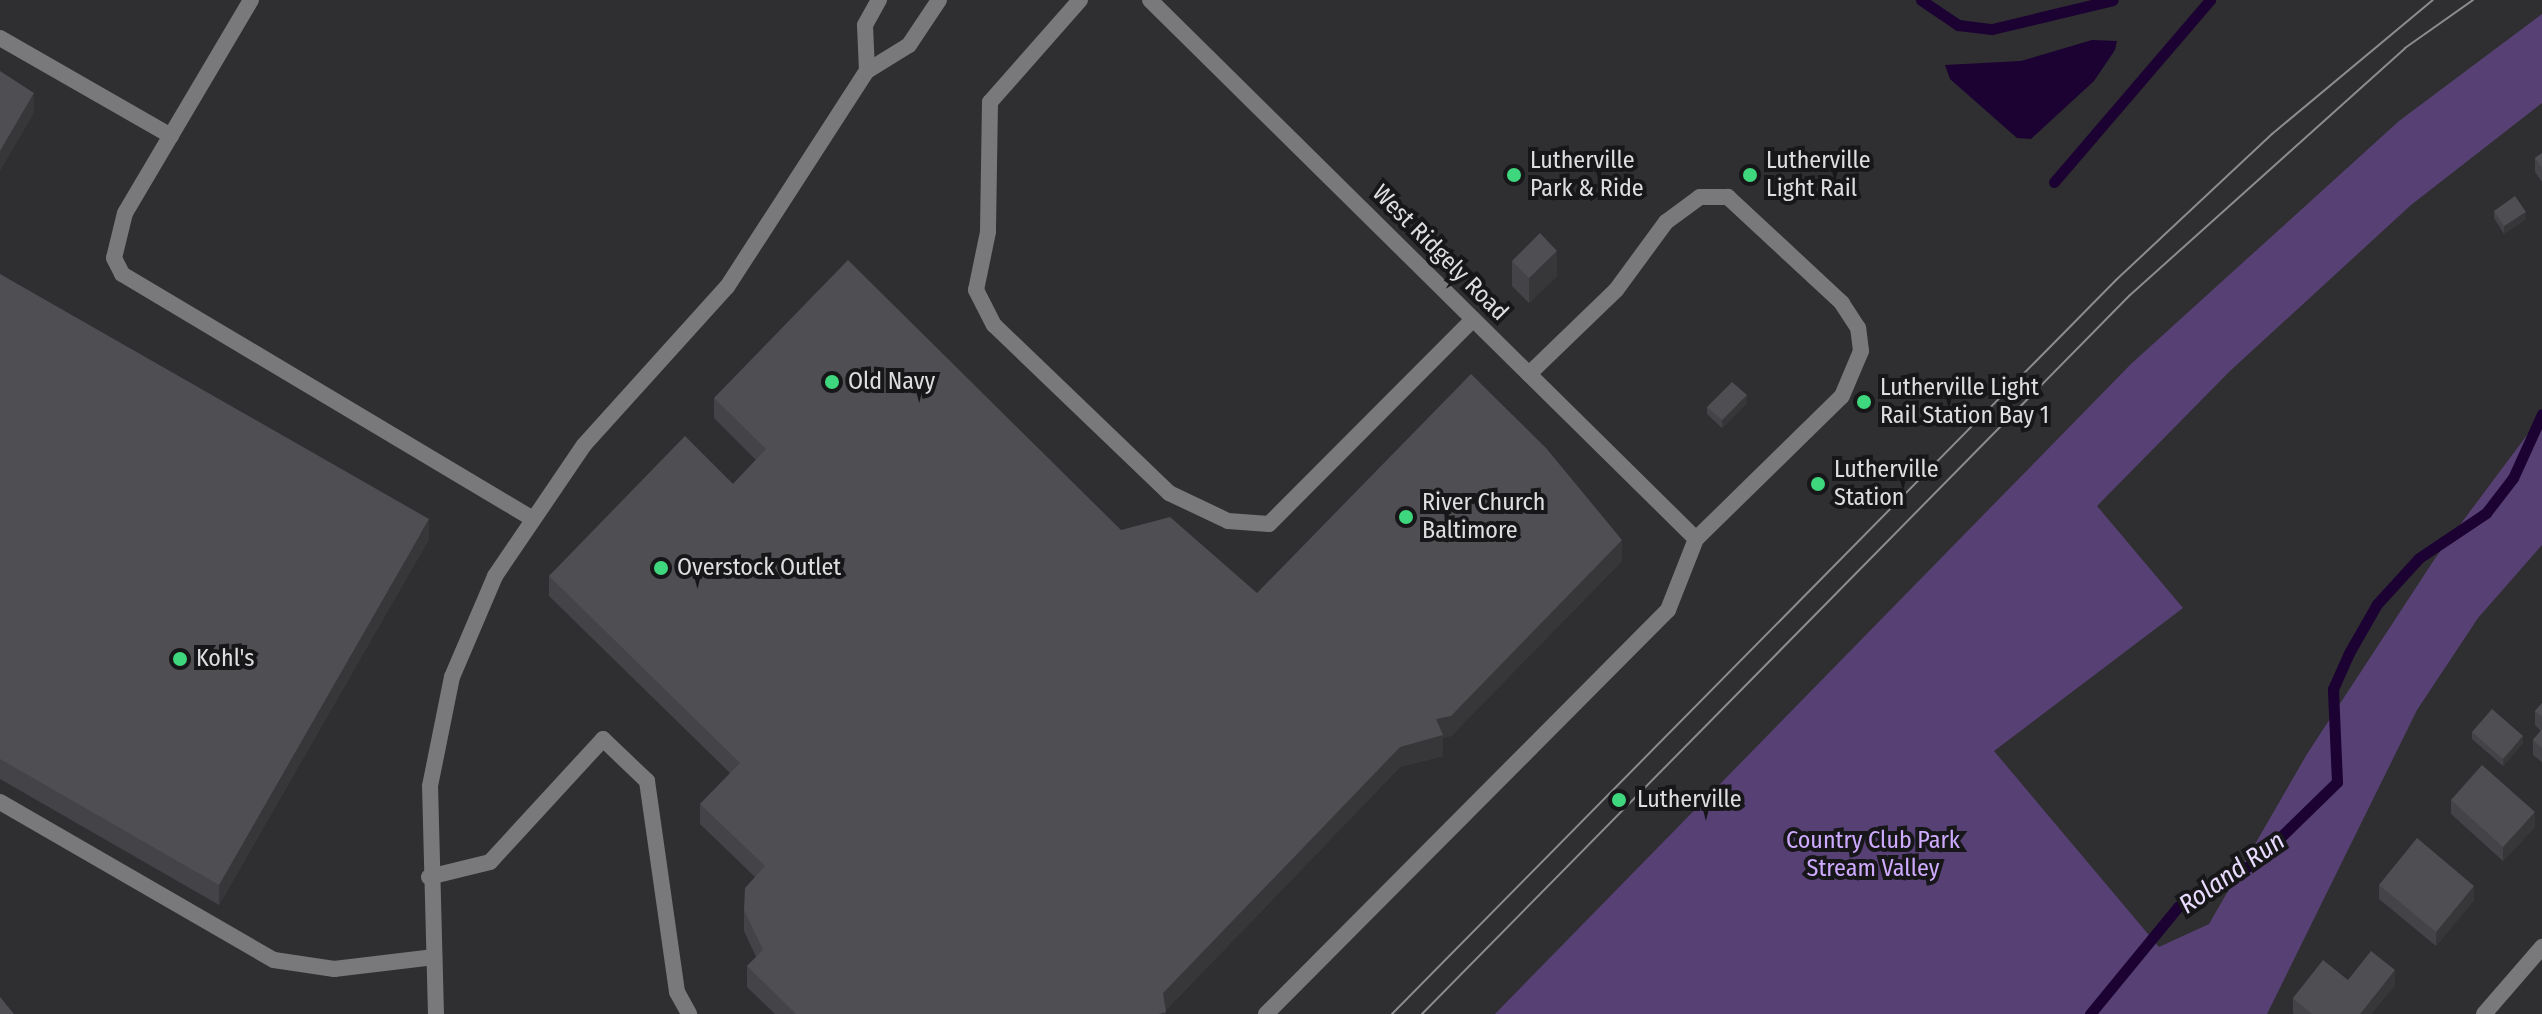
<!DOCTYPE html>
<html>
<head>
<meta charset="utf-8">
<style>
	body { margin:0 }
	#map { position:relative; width:2542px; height:1014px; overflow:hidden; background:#2f2e31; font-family:"Fira Sans Condensed",sans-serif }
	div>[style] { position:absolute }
	.green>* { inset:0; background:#574174 }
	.water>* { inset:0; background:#1b0232 }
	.stream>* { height:11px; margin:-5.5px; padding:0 5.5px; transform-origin:5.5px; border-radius:5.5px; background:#1b0232 }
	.lane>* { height:16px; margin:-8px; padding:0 8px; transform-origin:8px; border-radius:8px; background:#79797b }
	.street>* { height:16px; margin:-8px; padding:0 8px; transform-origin:8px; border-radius:8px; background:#79797b }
	.tram>* { height:2px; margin:-1px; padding:0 1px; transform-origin:1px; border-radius:1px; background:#8c8b8e }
	.wall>* { inset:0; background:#444347 }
	.shaded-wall>* { inset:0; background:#373739 }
	.building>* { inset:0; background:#4f4e52 }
	.dots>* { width:22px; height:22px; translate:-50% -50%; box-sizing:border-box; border:4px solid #171618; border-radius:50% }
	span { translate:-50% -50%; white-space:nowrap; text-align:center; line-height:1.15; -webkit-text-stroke:8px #171618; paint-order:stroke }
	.poi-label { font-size:24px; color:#dedde0 }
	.left { translate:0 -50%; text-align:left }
	.street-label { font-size:24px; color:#dedde0 }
	.park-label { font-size:24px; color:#ceabff }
	.water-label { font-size:26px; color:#e8dbfe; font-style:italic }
</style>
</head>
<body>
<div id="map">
	<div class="green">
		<i style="clip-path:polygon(2542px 14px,2542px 103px,2411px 205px,2230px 371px,2097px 506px,2183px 608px,1994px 751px,2159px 947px,2209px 924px,2307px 754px,2436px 557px,2542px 415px,2542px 545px,2478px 618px,2417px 710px,2267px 1014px,1495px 1014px,2131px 364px,2399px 121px)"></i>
	</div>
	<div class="water">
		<i style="clip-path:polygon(2092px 40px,2117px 41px,2115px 50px,2094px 81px,2031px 139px,2017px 138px,1950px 79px,1945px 65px,2021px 61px)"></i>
	</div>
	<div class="stream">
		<i style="left:1921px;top:0;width:45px;rotate:34deg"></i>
		<i style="left:1958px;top:25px;width:34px;rotate:7deg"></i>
		<i style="left:1992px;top:29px;width:124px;rotate:-13.5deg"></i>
		<i style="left:2054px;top:182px;width:240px;rotate:-49.4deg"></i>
		<i style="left:2090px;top:1014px;width:139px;rotate:-50.6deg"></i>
		<i style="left:2178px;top:907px;width:88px;rotate:-30.1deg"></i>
		<i style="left:2254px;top:863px;width:116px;rotate:-44.3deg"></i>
		<i style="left:2337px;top:782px;width:93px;rotate:-92.5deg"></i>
		<i style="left:2333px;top:689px;width:39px;rotate:-66deg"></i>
		<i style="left:2349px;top:653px;width:56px;rotate:-60.3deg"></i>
		<i style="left:2377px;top:604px;width:62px;rotate:-47.6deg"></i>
		<i style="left:2419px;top:558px;width:81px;rotate:-33.9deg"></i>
		<i style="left:2486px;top:513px;width:44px;rotate:-52.4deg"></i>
		<i style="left:2513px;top:478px;width:70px;rotate:-65.6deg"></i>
	</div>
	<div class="lane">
		<i style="left:251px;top:0;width:247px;rotate:120.6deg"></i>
		<i style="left:125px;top:213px;width:46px;rotate:103.7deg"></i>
		<i style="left:114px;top:258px;width:18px;rotate:63deg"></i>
		<i style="left:122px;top:274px;width:477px;rotate:30.8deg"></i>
		<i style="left:1080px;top:0;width:136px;rotate:131.4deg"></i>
		<i style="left:990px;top:102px;width:130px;rotate:90.9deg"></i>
		<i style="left:988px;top:232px;width:59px;rotate:101.7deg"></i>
		<i style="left:976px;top:290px;width:39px;rotate:63deg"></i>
		<i style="left:994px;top:325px;width:243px;rotate:43.8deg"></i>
		<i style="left:1169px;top:493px;width:65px;rotate:25.4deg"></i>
		<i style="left:1228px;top:521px;width:41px;rotate:4.2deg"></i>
		<i style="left:1269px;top:524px;width:289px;rotate:-45.1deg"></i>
		<i style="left:0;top:38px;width:197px;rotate:29.8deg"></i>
		<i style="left:867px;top:71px;width:46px;rotate:-92.5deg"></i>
		<i style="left:865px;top:25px;width:29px;rotate:-61deg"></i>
		<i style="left:0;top:802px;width:316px;rotate:30deg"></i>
		<i style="left:274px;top:960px;width:61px;rotate:8.5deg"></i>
		<i style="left:334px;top:969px;width:101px;rotate:-6.8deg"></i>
		<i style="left:429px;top:877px;width:63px;rotate:-13.8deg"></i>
		<i style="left:490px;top:862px;width:167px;rotate:-47.4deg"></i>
		<i style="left:603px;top:739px;width:61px;rotate:43.7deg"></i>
		<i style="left:647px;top:781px;width:213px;rotate:81.9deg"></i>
		<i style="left:677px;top:992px;width:25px;rotate:61deg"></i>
		<i style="left:436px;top:1014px;width:228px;rotate:-91.5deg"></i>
		<i style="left:430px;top:786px;width:111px;rotate:-78.6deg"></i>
		<i style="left:452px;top:677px;width:110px;rotate:-66.9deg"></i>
		<i style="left:495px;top:576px;width:158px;rotate:-55.8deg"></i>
		<i style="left:584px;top:445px;width:213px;rotate:-47.9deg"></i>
		<i style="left:727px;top:287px;width:257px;rotate:-57.1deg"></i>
		<i style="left:867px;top:71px;width:49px;rotate:-31.8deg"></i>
		<i style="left:909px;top:45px;width:54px;rotate:-56.3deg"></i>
		<i style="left:1266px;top:1014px;width:570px;rotate:-45.14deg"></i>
		<i style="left:1668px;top:610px;width:76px;rotate:-68.5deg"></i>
		<i style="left:1696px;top:539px;width:204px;rotate:-44.4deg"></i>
		<i style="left:1842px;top:396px;width:49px;rotate:-67.1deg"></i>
		<i style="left:1861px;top:351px;width:23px;rotate:-97deg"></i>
		<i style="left:1858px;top:328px;width:30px;rotate:-123deg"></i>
		<i style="left:1842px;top:303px;width:156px;rotate:-137.1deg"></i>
		<i style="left:1728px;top:197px;width:28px;rotate:180deg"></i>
		<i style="left:1700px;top:197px;width:42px;rotate:143.7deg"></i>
		<i style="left:1666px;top:222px;width:84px;rotate:126.3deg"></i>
		<i style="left:1616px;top:290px;width:121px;rotate:136deg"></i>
	</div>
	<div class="street">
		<i style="left:1150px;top:0;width:767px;rotate:44.63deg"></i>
		<i style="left:2484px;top:1014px;width:89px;rotate:-49.1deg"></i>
	</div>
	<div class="tram">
		<i style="left:1392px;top:1014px;width:1031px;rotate:-45.39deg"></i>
		<i style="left:2116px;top:280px;width:214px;rotate:-43.1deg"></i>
		<i style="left:2272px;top:134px;width:209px;rotate:-39.8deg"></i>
		<i style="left:1422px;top:1014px;width:1008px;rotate:-45.44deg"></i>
		<i style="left:2129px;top:296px;width:371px;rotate:-41.9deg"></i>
		<i style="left:2405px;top:48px;width:83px;rotate:-35.2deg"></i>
	</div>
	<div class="wall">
		<i style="clip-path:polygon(2542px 153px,2542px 182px,2535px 172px,2535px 158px)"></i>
		<i style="clip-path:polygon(2494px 211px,2526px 219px,2504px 234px,2494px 218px)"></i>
		<i style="clip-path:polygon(1512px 261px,1557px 276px,1529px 303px,1512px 286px)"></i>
		<i style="clip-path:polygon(0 274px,429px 539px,219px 905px,0 779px)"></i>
		<i style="clip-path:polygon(714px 398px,1121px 530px,1257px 593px,1622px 561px,1451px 736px,1443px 738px,1443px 756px,1400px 767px,1166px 1010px,1166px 1014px,775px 1014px,747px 987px,747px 966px,756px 957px,744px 931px,744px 910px,755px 877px,700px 824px,700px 804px,730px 773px,549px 596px,549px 576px,733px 484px,756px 460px,714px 418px)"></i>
		<i style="clip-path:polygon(1747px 403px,1722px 428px,1707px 414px,1707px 407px)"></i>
		<i style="clip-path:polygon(2542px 703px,2542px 762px,2533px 755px,2533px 740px,2541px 731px,2535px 725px,2535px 711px)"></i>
		<i style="clip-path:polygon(2472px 732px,2523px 743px,2503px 766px,2472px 739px)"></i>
		<i style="clip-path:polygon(2451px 800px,2535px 827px,2503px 861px,2451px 814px)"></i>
		<i style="clip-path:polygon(2379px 885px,2474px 900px,2436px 946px,2379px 899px)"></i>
		<i style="clip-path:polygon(2348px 980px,2395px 985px,2371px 1014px,2294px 1014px,2293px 1013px,2293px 998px)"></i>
	</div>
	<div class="shaded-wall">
		<i style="clip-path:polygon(34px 93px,34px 113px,0 171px,0 151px)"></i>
		<i style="clip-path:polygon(2526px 212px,2526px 219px,2504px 234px,2504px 226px)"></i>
		<i style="clip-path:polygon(1557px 251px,1557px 276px,1529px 303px,1529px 278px)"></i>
		<i style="clip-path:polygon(1747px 395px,1747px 403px,1722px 428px,1722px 420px)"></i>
		<i style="clip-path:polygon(429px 519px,429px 539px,219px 905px,219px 885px)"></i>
		<i style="clip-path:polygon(1622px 540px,1622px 561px,1451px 736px,1443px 738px,1443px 756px,1400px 767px,1163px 1013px,1166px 1012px,1166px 1014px,1159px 1014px,1163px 993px,1400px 747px,1436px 719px)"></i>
		<i style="clip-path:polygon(2523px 736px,2523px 743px,2503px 766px,2503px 759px)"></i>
		<i style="clip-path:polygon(2535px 812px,2535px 827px,2503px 861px,2503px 847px)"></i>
		<i style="clip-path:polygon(2474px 886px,2474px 900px,2436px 946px,2436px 932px)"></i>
		<i style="clip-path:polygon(2395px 970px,2395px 985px,2371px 1014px,2360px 1014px)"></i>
	</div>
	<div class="building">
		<i style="clip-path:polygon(0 71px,34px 93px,0 151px)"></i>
		<i style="clip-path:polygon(2542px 153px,2542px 168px,2535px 158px)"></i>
		<i style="clip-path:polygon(2515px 196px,2526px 212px,2504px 226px,2494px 211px)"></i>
		<i style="clip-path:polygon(1540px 233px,1557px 251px,1529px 278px,1512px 261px)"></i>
		<i style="clip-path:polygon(848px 260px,1121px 530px,1170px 517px,1257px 593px,1471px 374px,1546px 448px,1622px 540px,1451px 716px,1436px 719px,1443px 735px,1400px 747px,1163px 993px,1166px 1012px,1159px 1014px,796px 1014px,747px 966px,763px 950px,744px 910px,745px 888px,765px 866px,700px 804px,740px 763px,549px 576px,685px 436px,733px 484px,766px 449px,714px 398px)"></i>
		<i style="clip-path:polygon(0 274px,429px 519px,219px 885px,0 759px)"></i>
		<i style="clip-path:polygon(1732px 382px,1747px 395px,1722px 420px,1707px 407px)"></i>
		<i style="clip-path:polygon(2542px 703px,2542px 717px,2535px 711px)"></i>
		<i style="clip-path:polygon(2492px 709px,2523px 736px,2503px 759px,2472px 732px)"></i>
		<i style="clip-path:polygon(2542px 729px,2542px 748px,2533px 740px)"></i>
		<i style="clip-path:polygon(2482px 765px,2535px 812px,2503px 847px,2451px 800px)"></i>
		<i style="clip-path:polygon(2417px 838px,2474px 886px,2436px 932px,2379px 885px)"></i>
		<i style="clip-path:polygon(2371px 951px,2395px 970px,2360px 1014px,2312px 1014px,2293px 998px,2323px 960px,2348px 980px)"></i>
		<i style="clip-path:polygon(0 997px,14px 1014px,0 1014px)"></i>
	</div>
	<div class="dots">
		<i style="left:1514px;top:175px;background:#3fd77d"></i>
		<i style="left:1750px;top:175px;background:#3fd77d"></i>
		<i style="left:832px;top:382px;background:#3fd77d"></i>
		<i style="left:1864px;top:402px;background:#3fd77d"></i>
		<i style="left:1818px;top:484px;background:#3fd77d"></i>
		<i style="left:1406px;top:517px;background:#3fd77d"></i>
		<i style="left:661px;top:568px;background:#3fd77d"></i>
		<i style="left:180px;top:659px;background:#3fd77d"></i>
		<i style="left:1619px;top:800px;background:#3fd77d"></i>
	</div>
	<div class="poi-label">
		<span class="left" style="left:1530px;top:175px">Lutherville<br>Park &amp; Ride</span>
		<span class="left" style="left:1766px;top:175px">Lutherville<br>Light Rail</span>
		<span class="left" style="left:848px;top:382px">Old Navy</span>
		<span class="left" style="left:1880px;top:402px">Lutherville Light<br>Rail Station Bay 1</span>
		<span class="left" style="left:1834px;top:484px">Lutherville<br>Station</span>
		<span class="left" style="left:1422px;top:517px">River Church<br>Baltimore</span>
		<span class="left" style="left:677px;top:568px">Overstock Outlet</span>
		<span class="left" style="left:196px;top:659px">Kohl's</span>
		<span class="left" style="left:1637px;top:800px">Lutherville</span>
	</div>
	<div class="street-label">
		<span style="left:1440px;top:253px;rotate:45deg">West Ridgely Road</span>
	</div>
	<div class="park-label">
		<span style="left:1873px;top:855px">Country Club Park<br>Stream Valley</span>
	</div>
	<div class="water-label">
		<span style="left:2232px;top:873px;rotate:-35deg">Roland Run</span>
	</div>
</div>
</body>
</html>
